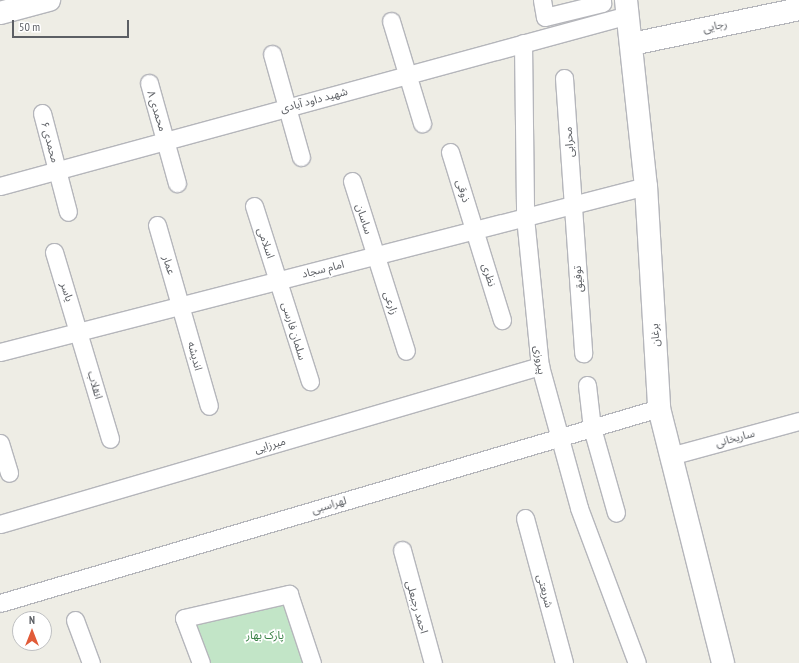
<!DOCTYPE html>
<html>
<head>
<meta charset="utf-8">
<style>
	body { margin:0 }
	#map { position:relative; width:799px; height:663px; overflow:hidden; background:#eeede5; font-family:"PT Sans Narrow","Noto Sans Arabic",sans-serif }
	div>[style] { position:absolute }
	.green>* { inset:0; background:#c2e5c7 }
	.roads { filter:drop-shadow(1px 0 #b5b6bb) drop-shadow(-1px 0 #b5b6bb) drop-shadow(0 1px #b5b6bb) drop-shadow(0 -1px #b5b6bb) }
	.street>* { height:17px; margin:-8.5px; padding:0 8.5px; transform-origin:8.5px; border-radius:8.5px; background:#fff }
	.secondary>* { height:22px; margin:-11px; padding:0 11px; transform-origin:11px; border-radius:11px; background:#fff }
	span { translate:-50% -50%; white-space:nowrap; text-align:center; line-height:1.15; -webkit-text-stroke:3.5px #fff; paint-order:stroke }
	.street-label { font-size:11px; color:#5c5f64 }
	.park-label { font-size:11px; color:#388044 }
	.north { position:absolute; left:12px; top:611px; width:40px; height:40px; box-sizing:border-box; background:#fff; border:1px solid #bebfc1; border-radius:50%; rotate:0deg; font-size:11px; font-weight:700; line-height:16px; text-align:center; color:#5c5f64 }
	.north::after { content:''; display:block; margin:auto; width:14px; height:18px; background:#e15b38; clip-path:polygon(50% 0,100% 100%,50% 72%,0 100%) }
	.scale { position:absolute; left:12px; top:20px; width:117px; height:18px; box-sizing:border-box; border:2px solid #5c5f64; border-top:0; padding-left:5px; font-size:12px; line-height:14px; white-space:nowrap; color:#5c5f64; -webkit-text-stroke:3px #fff; paint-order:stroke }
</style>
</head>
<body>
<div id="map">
	<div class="green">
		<i style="clip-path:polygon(284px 601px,304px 663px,208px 663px,192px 623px)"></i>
	</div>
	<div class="roads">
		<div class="street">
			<i style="left:542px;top:0;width:17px;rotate:80deg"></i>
			<i style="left:545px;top:17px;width:59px;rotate:-13.8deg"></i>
			<i style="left:602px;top:3px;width:3px;rotate:-90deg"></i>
			<i style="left:391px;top:21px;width:107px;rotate:73.1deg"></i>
			<i style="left:523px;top:43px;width:174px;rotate:89.3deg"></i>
			<i style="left:525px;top:217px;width:150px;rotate:84.3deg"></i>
			<i style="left:540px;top:366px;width:147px;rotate:74.6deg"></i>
			<i style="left:579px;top:508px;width:165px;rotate:69.5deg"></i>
			<i style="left:272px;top:54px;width:107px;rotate:74.3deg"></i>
			<i style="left:564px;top:78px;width:276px;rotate:86deg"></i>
			<i style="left:149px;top:83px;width:104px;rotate:74.4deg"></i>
			<i style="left:42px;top:113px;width:102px;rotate:75.3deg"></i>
			<i style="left:450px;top:152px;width:176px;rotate:72.8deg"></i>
			<i style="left:352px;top:181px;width:178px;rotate:72.4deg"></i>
			<i style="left:0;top:186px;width:651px;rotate:-15.23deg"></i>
			<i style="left:254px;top:206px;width:184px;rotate:72.3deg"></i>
			<i style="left:157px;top:225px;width:188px;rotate:74deg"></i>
			<i style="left:54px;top:252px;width:195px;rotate:73.3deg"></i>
			<i style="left:0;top:352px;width:667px;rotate:-14.41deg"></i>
			<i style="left:587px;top:385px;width:43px;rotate:83.4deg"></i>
			<i style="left:592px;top:428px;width:88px;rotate:74.2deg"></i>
			<i style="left:0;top:443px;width:31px;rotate:73deg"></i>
			<i style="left:670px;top:456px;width:134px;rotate:-15.2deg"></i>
			<i style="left:525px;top:518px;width:150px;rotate:74.9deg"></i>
			<i style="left:0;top:524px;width:563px;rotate:-16.31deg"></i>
			<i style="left:402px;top:550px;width:117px;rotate:74.7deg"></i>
			<i style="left:0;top:603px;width:687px;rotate:-16.48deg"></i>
			<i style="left:75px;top:620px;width:46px;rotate:69.6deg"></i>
			<i style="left:201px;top:663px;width:48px;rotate:-110.7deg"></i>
			<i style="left:184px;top:618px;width:108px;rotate:-12.9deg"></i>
			<i style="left:289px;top:594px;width:73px;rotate:71.6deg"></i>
		</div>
		<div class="secondary">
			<i style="left:626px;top:0;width:187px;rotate:83.9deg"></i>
			<i style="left:646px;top:186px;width:222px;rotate:86.6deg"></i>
			<i style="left:659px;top:408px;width:263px;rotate:75.9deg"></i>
			<i style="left:0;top:13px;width:51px;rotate:-14.9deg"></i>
			<i style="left:632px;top:44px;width:171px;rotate:-11.8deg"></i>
		</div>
	</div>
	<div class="street-label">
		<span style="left:715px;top:26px;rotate:-12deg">رجایی</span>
		<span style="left:314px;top:100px;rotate:-15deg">شهید داود آبادی</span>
		<span style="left:157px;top:111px;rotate:73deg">محمدی ۸</span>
		<span style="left:50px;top:142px;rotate:75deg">محمدی ۶</span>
		<span style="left:569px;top:142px;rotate:-94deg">محرابی</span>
		<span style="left:463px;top:191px;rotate:72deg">ذوقی</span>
		<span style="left:364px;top:219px;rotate:72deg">ساسان</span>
		<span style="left:266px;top:243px;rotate:71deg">اسلامی</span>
		<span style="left:169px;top:265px;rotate:73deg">عمار</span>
		<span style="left:323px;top:269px;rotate:-14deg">امام سجاد</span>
		<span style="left:489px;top:275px;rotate:73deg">نظری</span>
		<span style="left:578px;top:279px;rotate:-94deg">توفیق</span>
		<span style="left:67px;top:292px;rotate:72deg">یاسر</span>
		<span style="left:391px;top:303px;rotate:72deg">زارعی</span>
		<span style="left:294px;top:331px;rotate:73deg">سلمان فارسی</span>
		<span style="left:655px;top:335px;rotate:-93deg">برغان</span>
		<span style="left:195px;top:356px;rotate:75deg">اندیشه</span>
		<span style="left:540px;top:360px;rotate:81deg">پیروزی</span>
		<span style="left:95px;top:385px;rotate:74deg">انقلاب</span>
		<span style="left:735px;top:438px;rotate:-15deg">ساریخانی</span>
		<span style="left:270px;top:445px;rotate:-16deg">میرزایی</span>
		<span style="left:329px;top:505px;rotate:-16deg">لهراسبی</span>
		<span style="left:545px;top:591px;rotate:75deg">شریعتی</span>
		<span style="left:417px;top:607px;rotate:74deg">احمد رجبعلی</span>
	</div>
	<div class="park-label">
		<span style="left:265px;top:635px">پارک‌ بهار</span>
	</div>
	<div class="north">N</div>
	<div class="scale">50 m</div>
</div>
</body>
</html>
